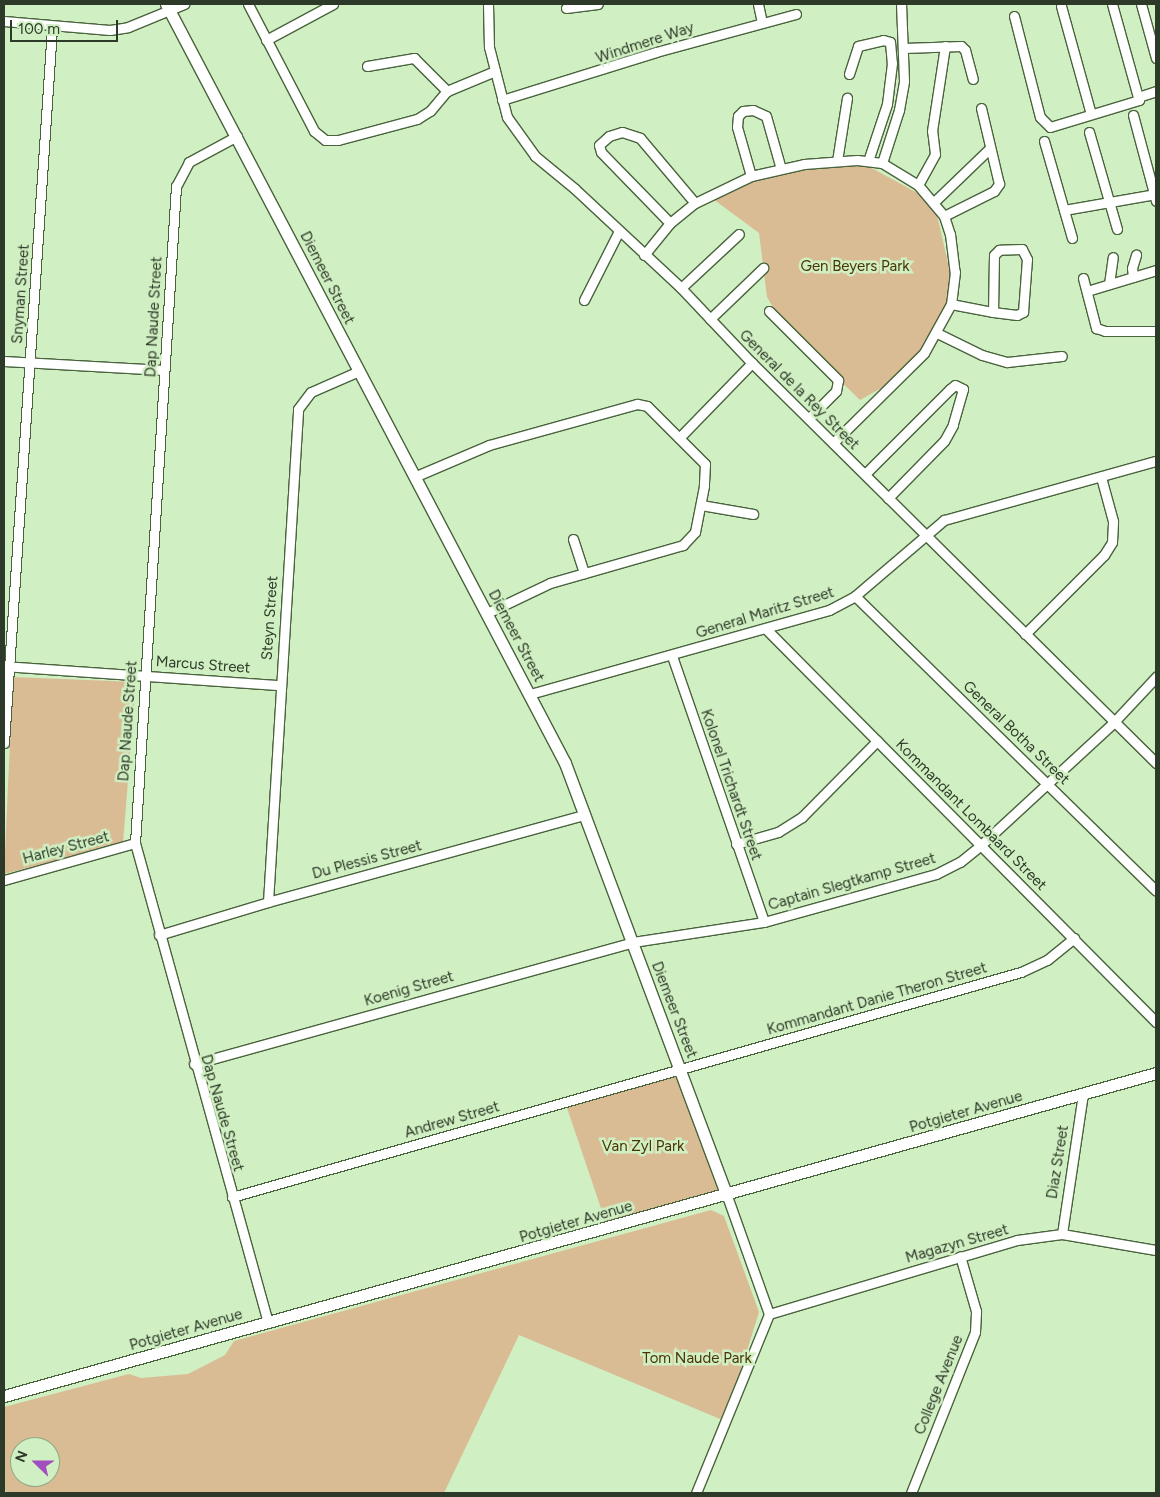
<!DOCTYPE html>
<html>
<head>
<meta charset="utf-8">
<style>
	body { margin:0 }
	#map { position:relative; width:1160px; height:1497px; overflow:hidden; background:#d0efc2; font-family:Figtree,sans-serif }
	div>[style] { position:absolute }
	.green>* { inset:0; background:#d9bc94 }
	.roads { filter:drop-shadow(1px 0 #49633d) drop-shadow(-1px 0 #49633d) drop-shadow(0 1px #49633d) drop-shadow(0 -1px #49633d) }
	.street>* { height:9px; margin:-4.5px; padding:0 4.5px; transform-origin:4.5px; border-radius:4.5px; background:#fff }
	.secondary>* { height:11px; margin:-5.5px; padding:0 5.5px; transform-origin:5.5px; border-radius:5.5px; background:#fff }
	span { translate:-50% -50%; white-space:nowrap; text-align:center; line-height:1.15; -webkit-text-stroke:5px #d0efc2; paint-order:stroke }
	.street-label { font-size:15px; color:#2e3a29 }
	.park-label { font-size:15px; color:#4c3305 }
	.frame { position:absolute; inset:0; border:5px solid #2e3a29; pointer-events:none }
	.north { position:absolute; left:10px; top:1437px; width:50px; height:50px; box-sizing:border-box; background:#d0efc2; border:1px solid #8fa785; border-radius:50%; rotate:292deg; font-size:14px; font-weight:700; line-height:20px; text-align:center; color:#2e3a29 }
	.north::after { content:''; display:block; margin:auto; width:18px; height:22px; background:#a14fbf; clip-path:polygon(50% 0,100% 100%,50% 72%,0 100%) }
	.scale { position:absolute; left:10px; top:20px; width:108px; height:22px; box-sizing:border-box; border:2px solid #2e3a29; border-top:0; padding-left:6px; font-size:15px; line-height:18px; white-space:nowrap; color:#2e3a29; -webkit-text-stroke:4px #d0efc2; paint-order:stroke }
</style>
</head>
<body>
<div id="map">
	<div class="green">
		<i style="clip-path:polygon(857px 160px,934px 202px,954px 289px,931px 343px,899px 378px,860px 400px,784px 326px,767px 297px,759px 233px,709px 196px,795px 166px)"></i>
		<i style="clip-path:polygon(13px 677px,136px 682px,123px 843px,4px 874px)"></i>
		<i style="clip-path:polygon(681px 1069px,727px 1196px,608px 1229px,565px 1102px)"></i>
		<i style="clip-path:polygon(evenodd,711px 1210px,724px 1216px,759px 1312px,725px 1421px,519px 1335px,444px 1493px,7px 1493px,4px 1489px,4px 1407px,129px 1374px,141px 1378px,188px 1374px,225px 1355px,234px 1341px,711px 1210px,20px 1447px,50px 1447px,50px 1477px,20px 1477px,20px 1447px)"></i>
	</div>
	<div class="roads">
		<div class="street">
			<i style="left:248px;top:4px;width:143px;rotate:62.5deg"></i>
			<i style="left:314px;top:131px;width:14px;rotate:39deg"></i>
			<i style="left:325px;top:140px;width:13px"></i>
			<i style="left:338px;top:140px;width:82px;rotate:-14.9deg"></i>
			<i style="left:417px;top:119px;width:15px;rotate:-32deg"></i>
			<i style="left:430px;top:111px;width:26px;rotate:-50deg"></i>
			<i style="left:447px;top:91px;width:52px;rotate:-22.6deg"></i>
			<i style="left:488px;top:4px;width:43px;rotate:88.7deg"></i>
			<i style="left:489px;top:47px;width:72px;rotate:75.6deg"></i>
			<i style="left:507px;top:117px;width:48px;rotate:54.3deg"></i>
			<i style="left:535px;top:156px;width:52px;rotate:39.5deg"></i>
			<i style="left:575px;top:189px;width:145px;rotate:43deg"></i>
			<i style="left:681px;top:288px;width:103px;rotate:46.6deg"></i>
			<i style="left:752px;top:363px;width:569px;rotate:44.71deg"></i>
			<i style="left:758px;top:4px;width:19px;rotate:78deg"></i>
			<i style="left:1112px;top:4px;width:97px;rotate:74.4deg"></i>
			<i style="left:1141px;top:4px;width:56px;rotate:74.5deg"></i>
			<i style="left:1061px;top:6px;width:112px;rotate:74.5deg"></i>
			<i style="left:566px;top:8px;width:32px;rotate:-7deg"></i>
			<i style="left:1014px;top:16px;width:104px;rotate:75.6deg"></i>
			<i style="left:1040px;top:117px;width:14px;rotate:45deg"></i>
			<i style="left:1050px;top:127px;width:93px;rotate:-16.9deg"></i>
			<i style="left:1139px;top:100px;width:3px;rotate:-108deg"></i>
			<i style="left:1138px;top:97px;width:19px;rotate:-18deg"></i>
			<i style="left:4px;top:21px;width:106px;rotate:4.9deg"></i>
			<i style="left:110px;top:30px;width:18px;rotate:-9deg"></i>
			<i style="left:128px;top:27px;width:61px;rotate:-22.3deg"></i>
			<i style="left:266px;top:40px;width:76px;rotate:-28.2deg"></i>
			<i style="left:904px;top:48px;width:57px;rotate:-2deg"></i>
			<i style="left:961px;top:46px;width:6px;rotate:45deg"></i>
			<i style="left:965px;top:50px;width:30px;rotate:75deg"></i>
			<i style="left:367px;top:66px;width:48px;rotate:-9.7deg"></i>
			<i style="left:414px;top:58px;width:47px;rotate:45deg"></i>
			<i style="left:849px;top:74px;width:29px;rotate:-72deg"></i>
			<i style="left:858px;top:46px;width:26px;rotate:-13deg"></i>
			<i style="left:883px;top:40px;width:7px;rotate:16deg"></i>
			<i style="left:890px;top:42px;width:21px;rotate:85deg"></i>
			<i style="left:892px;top:63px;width:41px;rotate:97deg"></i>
			<i style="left:887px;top:104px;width:60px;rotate:108.4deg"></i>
			<i style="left:502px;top:100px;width:161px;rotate:-17.3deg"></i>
			<i style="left:656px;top:52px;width:145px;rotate:-15.2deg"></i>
			<i style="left:1133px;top:115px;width:89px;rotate:75deg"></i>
			<i style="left:1089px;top:132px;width:101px;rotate:73.9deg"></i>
			<i style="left:237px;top:136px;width:55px;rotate:151.6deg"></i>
			<i style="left:189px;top:162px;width:27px;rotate:118deg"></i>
			<i style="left:176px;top:186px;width:658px;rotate:93.57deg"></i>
			<i style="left:135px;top:843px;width:498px;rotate:74.5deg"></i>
			<i style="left:1044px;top:141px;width:101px;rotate:73.9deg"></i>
			<i style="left:837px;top:161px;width:64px;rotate:-81deg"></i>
			<i style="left:882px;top:163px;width:56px;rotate:-72.2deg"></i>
			<i style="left:899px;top:110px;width:29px;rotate:-80deg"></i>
			<i style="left:904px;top:81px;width:77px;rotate:-92.2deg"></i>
			<i style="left:751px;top:176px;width:51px;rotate:-105.9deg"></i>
			<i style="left:737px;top:127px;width:11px;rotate:-85deg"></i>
			<i style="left:738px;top:116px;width:7px;rotate:-45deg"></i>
			<i style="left:743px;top:111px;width:10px;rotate:-6deg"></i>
			<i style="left:753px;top:110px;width:14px;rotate:25deg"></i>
			<i style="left:766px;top:116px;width:55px;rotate:74.2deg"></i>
			<i style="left:918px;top:185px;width:35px;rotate:-61deg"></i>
			<i style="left:935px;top:154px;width:23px;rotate:-97deg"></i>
			<i style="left:932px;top:131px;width:86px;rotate:-81.3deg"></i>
			<i style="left:934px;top:202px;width:76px;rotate:-43.9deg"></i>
			<i style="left:1064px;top:210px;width:93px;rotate:-9.9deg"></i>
			<i style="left:944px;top:216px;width:56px;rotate:-26.6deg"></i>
			<i style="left:994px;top:191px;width:9px;rotate:-54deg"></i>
			<i style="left:999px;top:184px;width:78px;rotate:-103.3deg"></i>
			<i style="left:670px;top:223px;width:99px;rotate:-134.2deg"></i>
			<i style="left:601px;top:152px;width:7px;rotate:-106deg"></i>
			<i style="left:599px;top:145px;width:13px;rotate:-42deg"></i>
			<i style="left:609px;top:136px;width:14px;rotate:-17deg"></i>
			<i style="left:622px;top:132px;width:19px;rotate:18deg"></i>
			<i style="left:640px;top:138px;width:85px;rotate:49.8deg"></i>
			<i style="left:644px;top:255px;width:41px;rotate:-50.9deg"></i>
			<i style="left:670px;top:223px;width:32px;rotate:-39deg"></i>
			<i style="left:695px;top:203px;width:62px;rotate:-25.7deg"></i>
			<i style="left:751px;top:176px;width:54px;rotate:-12.8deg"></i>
			<i style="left:804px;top:164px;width:53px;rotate:-4.3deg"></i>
			<i style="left:857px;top:160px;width:25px;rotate:7deg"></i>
			<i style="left:882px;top:163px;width:42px;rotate:31.4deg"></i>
			<i style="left:918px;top:185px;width:40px;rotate:50deg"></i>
			<i style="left:944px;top:216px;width:19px;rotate:72deg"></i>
			<i style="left:950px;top:234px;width:38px;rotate:83deg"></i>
			<i style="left:955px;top:272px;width:32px;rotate:97deg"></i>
			<i style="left:951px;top:304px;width:56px;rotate:118.9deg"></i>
			<i style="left:924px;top:353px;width:128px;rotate:135.3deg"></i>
			<i style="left:1133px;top:277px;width:9px;rotate:-96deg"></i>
			<i style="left:1132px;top:268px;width:14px;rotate:-73deg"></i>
			<i style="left:1083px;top:278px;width:52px;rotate:75.4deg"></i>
			<i style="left:1096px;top:328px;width:9px;rotate:18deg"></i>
			<i style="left:1105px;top:331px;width:51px"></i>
			<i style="left:1109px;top:284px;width:27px;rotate:-82deg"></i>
			<i style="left:681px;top:288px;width:79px;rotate:-43deg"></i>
			<i style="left:1087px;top:291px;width:72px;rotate:-16.9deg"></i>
			<i style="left:584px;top:300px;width:77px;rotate:-63.1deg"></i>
			<i style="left:951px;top:304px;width:43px;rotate:10.8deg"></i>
			<i style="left:993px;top:312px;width:24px;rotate:7deg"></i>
			<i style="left:1017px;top:315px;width:7px;rotate:-27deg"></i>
			<i style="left:1023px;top:312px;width:53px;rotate:-85.7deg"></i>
			<i style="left:1027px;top:259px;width:11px;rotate:-117deg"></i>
			<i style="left:1022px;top:249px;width:23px;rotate:178deg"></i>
			<i style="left:999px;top:250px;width:7px;rotate:135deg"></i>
			<i style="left:994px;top:255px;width:57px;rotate:91deg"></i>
			<i style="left:769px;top:311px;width:98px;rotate:45deg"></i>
			<i style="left:838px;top:380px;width:11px;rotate:100deg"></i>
			<i style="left:836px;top:391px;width:38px;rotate:135deg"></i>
			<i style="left:710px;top:319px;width:74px;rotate:-43.9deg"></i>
			<i style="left:937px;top:333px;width:50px;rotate:26.1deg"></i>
			<i style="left:982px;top:355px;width:26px;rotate:16deg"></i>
			<i style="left:1007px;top:362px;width:55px;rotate:-6.2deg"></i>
			<i style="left:4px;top:361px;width:160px;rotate:3.2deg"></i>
			<i style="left:679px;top:438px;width:105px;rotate:-45.8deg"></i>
			<i style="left:865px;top:474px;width:120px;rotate:-45deg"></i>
			<i style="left:950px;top:389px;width:6px;rotate:-39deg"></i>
			<i style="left:955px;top:385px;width:9px;rotate:27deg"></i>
			<i style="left:963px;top:389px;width:37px;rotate:106deg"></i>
			<i style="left:953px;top:425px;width:18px;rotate:119deg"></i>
			<i style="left:944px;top:441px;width:80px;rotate:134.5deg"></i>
			<i style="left:414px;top:477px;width:82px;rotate:-23.1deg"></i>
			<i style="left:489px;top:445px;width:154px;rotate:-15.5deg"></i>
			<i style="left:637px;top:404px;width:10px;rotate:11deg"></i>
			<i style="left:647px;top:406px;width:82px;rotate:45deg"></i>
			<i style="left:705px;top:464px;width:22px;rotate:93deg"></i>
			<i style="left:704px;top:486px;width:47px;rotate:101.1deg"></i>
			<i style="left:695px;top:532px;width:18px;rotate:133deg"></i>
			<i style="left:683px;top:545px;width:138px;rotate:164.1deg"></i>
			<i style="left:550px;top:583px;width:70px;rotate:154.5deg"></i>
			<i style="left:701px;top:505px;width:53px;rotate:9.8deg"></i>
			<i style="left:573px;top:539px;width:36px;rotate:72deg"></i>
			<i style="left:855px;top:596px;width:421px;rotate:44.4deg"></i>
			<i style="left:766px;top:629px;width:554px;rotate:45.22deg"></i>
			<i style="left:1025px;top:634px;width:112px;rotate:-45deg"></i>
			<i style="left:1104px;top:555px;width:15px;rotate:-58deg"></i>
			<i style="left:1112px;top:542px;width:21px;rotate:-87deg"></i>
			<i style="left:1113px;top:521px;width:46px;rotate:-105.3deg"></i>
			<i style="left:672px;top:656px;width:281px;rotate:70.9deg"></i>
			<i style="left:4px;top:666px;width:276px;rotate:4deg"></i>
			<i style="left:530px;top:694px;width:311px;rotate:-15.7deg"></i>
			<i style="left:829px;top:610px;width:30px;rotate:-28deg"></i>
			<i style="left:855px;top:596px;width:117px;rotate:-40.5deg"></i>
			<i style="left:944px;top:520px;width:220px;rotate:-15.6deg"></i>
			<i style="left:4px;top:743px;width:718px;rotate:-86.16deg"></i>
			<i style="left:736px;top:844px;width:44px;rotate:-15.9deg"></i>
			<i style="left:778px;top:832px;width:28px;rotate:-32deg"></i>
			<i style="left:802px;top:817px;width:107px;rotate:-45.4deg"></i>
			<i style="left:4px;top:880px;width:136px;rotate:-15.8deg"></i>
			<i style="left:268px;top:902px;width:494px;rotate:-86.5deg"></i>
			<i style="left:298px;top:409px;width:21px;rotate:-53deg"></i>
			<i style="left:311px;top:392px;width:52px;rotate:-23.6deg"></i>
			<i style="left:159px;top:935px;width:114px;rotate:-16.8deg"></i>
			<i style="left:268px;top:902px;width:328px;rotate:-15.4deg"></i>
			<i style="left:194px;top:1064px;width:456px;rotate:-15.5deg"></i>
			<i style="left:633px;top:942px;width:133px;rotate:-8.7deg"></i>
			<i style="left:764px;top:922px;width:179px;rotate:-15.6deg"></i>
			<i style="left:936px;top:874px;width:27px;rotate:-27deg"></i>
			<i style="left:960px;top:862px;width:28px;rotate:-39deg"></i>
			<i style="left:982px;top:844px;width:180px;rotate:-42.7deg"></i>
			<i style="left:1114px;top:722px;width:62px;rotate:-47deg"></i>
			<i style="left:727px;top:1196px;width:125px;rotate:70.4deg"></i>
			<i style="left:232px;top:1197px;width:820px;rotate:-15.92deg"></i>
			<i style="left:1021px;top:972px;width:29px;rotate:-25deg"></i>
			<i style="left:1047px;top:960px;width:35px;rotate:-39deg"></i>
			<i style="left:1062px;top:1234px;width:142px;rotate:-81.5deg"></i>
			<i style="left:769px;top:1314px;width:259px;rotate:-16.6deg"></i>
			<i style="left:1017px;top:1240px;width:45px;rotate:-7.6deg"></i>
			<i style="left:1062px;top:1234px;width:95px;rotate:9.7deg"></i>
			<i style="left:696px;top:1493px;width:193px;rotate:-67.8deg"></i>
			<i style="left:911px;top:1493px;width:173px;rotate:-68.3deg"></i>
			<i style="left:975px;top:1332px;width:21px;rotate:-87deg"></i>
			<i style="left:976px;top:1311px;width:57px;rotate:-106.2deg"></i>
		</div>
		<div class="secondary">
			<i style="left:166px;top:4px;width:857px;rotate:62.27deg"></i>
			<i style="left:565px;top:763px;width:462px;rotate:69.5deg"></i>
			<i style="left:4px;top:1396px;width:1196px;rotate:-15.66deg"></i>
		</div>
	</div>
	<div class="street-label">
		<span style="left:645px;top:43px;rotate:-18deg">Windmere Way</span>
		<span style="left:327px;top:278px;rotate:63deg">Diemeer Street</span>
		<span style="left:21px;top:294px;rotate:-86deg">Snyman Street</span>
		<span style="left:154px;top:317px;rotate:-87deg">Dap Naude Street</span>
		<span style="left:799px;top:390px;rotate:45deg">General de la Rey Street</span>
		<span style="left:765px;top:613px;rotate:-17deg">General Maritz Street</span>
		<span style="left:270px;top:618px;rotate:-86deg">Steyn Street</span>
		<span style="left:516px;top:636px;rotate:62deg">Diemeer Street</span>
		<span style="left:203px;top:665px;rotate:4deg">Marcus Street</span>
		<span style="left:128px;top:721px;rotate:-86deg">Dap Naude Street</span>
		<span style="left:1016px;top:733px;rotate:44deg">General Botha Street</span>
		<span style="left:731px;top:785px;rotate:71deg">Kolonel Trichardt Street</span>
		<span style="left:971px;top:815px;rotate:45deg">Kommandant Lombaard Street</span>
		<span style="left:66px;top:848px;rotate:-15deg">Harley Street</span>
		<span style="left:367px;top:860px;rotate:-15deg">Du Plessis Street</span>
		<span style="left:852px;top:882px;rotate:-16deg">Captain Slegtkamp Street</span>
		<span style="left:409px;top:989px;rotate:-16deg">Koenig Street</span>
		<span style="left:877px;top:999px;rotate:-16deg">Kommandant Danie Theron Street</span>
		<span style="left:674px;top:1010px;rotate:69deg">Diemeer Street</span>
		<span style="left:966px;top:1112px;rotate:-16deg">Potgieter Avenue</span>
		<span style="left:222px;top:1113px;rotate:74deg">Dap Naude Street</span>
		<span style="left:452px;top:1120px;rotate:-16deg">Andrew Street</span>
		<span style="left:1058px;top:1162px;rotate:-81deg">Diaz Street</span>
		<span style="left:576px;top:1222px;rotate:-16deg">Potgieter Avenue</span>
		<span style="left:957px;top:1244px;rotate:-16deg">Magazyn Street</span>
		<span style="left:186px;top:1330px;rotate:-16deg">Potgieter Avenue</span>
		<span style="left:939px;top:1385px;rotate:-68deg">College Avenue</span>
	</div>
	<div class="park-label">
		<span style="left:855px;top:267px">Gen Beyers Park</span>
		<span style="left:643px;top:1147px">Van Zyl Park</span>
		<span style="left:697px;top:1359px">Tom Naude Park</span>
	</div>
	<div class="frame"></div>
	<div class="north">N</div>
	<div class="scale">100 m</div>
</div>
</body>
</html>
